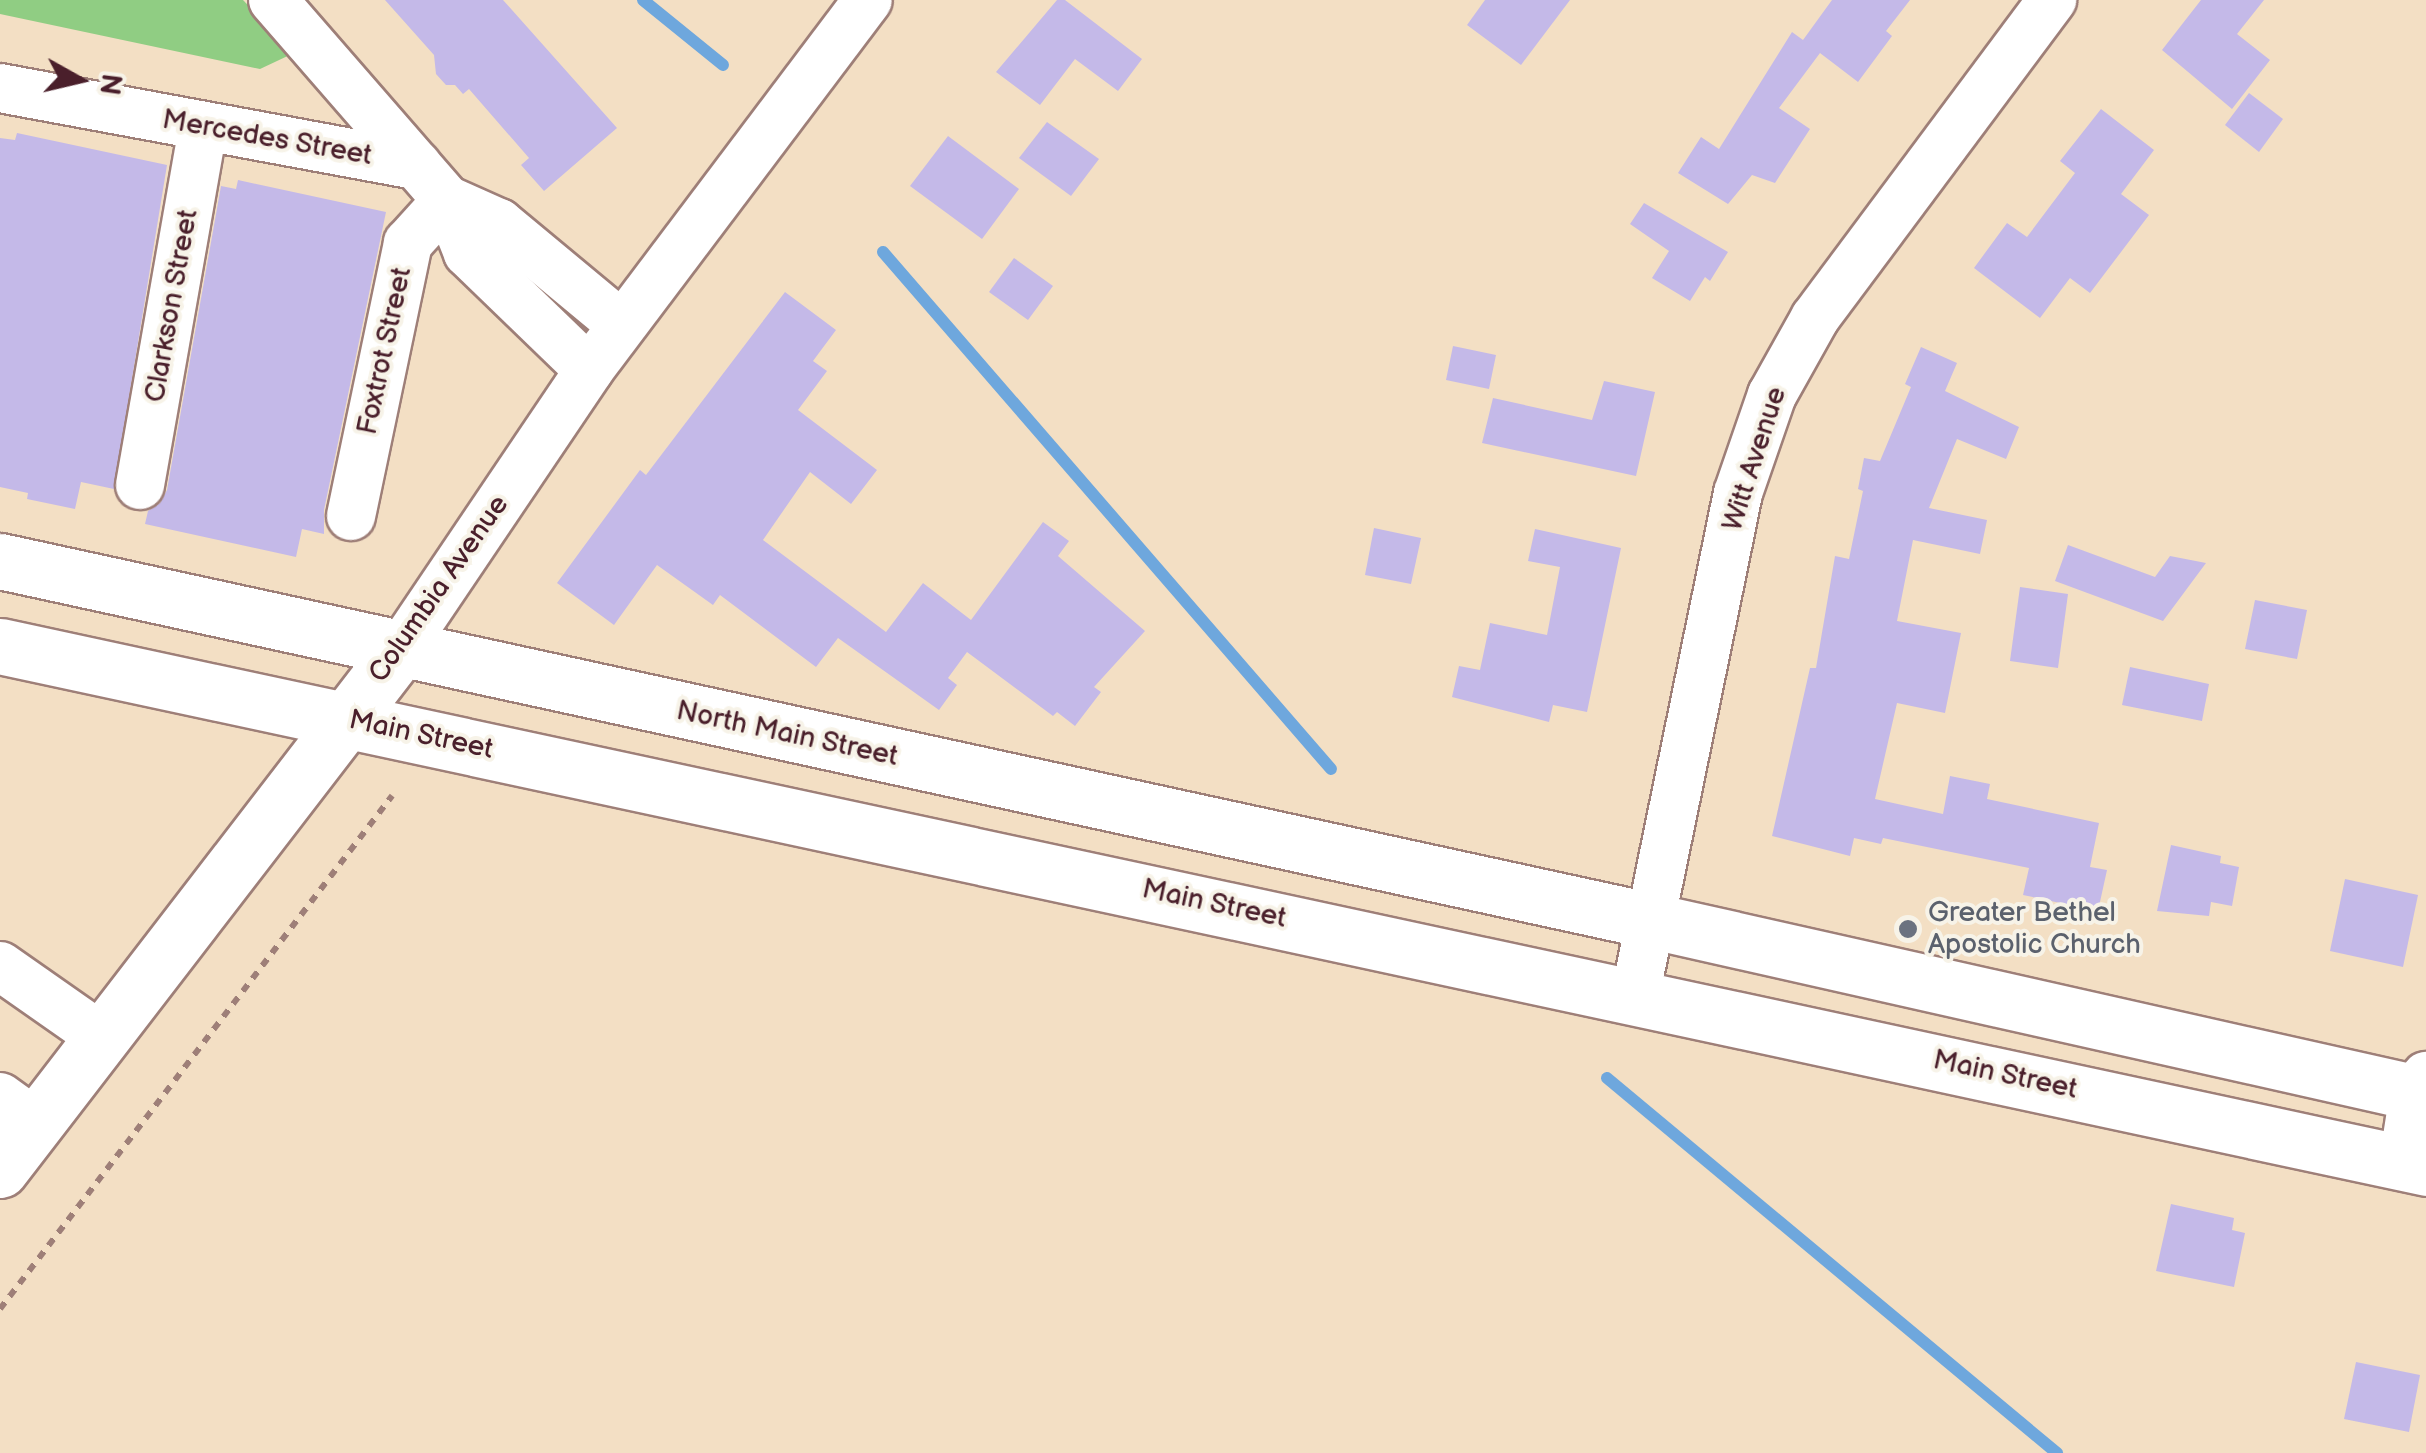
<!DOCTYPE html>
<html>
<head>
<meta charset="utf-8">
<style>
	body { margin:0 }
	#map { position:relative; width:2426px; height:1453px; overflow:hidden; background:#f3dfc4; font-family:"Balsamiq Sans",sans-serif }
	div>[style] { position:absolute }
	.green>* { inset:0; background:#90cd83 }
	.stream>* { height:12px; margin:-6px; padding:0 6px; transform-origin:6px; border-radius:6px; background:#6ea7dd }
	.building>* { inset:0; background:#c4b9e8 }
	.path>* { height:6px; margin-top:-3px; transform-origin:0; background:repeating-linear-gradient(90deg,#9e7f78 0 8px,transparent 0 16px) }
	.roads { filter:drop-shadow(2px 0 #9e7f78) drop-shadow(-2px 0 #9e7f78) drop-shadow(0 2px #9e7f78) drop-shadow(0 -2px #9e7f78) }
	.minor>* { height:48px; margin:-24px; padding:0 24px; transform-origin:24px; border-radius:24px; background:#fff }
	.major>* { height:55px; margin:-27.5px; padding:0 27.5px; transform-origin:27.5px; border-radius:27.5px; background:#fff }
	.dots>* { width:28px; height:28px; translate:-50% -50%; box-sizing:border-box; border:5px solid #f7f3e8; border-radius:50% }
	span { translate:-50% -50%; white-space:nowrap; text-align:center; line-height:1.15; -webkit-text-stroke:8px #f7f3e8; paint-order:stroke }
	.street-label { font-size:28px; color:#4a1f2b }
	.worship-label { font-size:28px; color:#5b616d }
	.left { translate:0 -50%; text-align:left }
	.north { position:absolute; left:30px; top:30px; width:100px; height:100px; -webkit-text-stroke:8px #f7f3e8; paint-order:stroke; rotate:98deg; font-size:28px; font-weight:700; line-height:40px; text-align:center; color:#4a1f2b }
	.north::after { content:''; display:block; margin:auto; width:35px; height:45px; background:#4a1f2b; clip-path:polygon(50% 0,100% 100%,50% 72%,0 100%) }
</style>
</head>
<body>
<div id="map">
	<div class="green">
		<i style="clip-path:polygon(0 0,243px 0,294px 53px,260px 69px,0 14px)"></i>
	</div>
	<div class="stream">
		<i style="left:643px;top:0;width:103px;rotate:39.1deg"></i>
		<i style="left:883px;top:252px;width:684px;rotate:49.09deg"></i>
		<i style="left:1607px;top:1078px;width:586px;rotate:39.81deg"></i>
	</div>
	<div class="building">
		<i style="clip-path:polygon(385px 0,503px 0,617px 128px,544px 191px,521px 165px,529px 158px,469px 89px,463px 94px,455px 85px,446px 85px,436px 74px,434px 55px)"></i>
		<i style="clip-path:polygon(1057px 0,1065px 0,1142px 59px,1118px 91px,1075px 59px,1040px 105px,996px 72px)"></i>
		<i style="clip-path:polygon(1485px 0,1570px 0,1521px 65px,1467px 25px)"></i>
		<i style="clip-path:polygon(1832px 0,1910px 0,1886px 31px,1892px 36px,1858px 82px,1820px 53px,1779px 108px,1810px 129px,1775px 183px,1752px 175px,1728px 204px,1678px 173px,1701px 137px,1719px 149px,1792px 32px,1803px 40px)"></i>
		<i style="clip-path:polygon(2201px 0,2264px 0,2237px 34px,2270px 60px,2232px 109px,2162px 50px)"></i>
		<i style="clip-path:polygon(2249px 93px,2283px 119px,2259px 152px,2225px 125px)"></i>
		<i style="clip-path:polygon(2101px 109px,2154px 150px,2121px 194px,2149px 215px,2090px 293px,2070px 278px,2040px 318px,1974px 268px,2007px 223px,2027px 237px,2075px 173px,2060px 161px)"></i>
		<i style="clip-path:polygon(1047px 122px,1099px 159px,1071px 196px,1019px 158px)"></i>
		<i style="clip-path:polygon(17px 133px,167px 165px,114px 489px,81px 482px,75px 509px,27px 499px,28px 493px,0 487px,0 138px,15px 140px)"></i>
		<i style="clip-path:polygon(948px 136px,1019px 189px,982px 239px,910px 186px)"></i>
		<i style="clip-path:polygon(238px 180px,386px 212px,324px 510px,324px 534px,302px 529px,296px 557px,145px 524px,148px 511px,160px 503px,167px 490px,221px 186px,236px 189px)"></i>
		<i style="clip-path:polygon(1644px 203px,1728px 252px,1710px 281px,1705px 277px,1690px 301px,1652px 278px,1669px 251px,1630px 224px)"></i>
		<i style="clip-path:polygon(1014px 258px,1053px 286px,1028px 320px,989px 292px)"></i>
		<i style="clip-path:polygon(785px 292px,836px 330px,813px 361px,827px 371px,798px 410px,877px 470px,851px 504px,810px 472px,763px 540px,886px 632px,923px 583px,971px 620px,1043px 522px,1069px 541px,1058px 556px,1145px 631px,1094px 687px,1101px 692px,1075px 726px,1057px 712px,1053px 716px,967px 652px,948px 678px,957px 685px,939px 710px,838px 638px,816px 667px,720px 595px,713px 605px,657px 565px,614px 625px,557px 583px,640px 470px,646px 475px)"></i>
		<i style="clip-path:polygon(1453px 346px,1496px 355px,1489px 389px,1446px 380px)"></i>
		<i style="clip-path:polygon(1921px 347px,1957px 363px,1945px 391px,2019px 427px,2006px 459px,1957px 439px,1929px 508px,1987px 520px,1980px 554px,1913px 540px,1897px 621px,1961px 633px,1945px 713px,1897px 703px,1875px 799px,1943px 814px,1950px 776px,1990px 784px,1987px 799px,2099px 823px,2090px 867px,2107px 870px,2098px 911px,2023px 895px,2029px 868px,1883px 838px,1881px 844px,1854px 838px,1850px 856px,1772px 836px,1810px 668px,1816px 668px,1835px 556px,1849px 559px,1863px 491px,1858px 489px,1864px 458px,1880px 461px,1911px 387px,1905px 384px)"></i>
		<i style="clip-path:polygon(1604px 381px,1655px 392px,1636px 476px,1482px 443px,1493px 398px,1592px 420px)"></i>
		<i style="clip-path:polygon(1374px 528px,1421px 538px,1411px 584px,1365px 575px)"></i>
		<i style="clip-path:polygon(1535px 529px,1621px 548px,1587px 712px,1553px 705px,1549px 722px,1452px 697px,1459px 666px,1480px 670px,1490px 623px,1547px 635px,1560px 567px,1528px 561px)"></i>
		<i style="clip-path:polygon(2068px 545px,2155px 577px,2170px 556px,2206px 563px,2163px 621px,2055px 581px)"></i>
		<i style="clip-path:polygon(2020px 587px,2068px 594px,2058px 668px,2010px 661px)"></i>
		<i style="clip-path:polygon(2255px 600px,2307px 610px,2297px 659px,2245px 649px)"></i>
		<i style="clip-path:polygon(2130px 667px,2209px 684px,2202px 721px,2122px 705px)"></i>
		<i style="clip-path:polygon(2171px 845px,2221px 856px,2220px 863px,2239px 867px,2232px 906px,2211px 902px,2209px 916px,2157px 911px)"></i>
		<i style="clip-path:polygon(2345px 879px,2418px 895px,2403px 967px,2330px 951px)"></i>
		<i style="clip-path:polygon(2171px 1204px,2234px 1218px,2232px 1230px,2245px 1233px,2234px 1287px,2156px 1271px)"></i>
		<i style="clip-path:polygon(2356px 1362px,2420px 1375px,2409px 1432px,2344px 1419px)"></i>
	</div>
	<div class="path">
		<i style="left:0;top:1309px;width:646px;rotate:-52.62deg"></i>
	</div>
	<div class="roads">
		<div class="minor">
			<i style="left:273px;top:0;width:265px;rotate:49deg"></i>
			<i style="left:447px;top:200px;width:57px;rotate:68.4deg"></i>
			<i style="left:468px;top:253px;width:168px;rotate:44deg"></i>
			<i style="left:0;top:88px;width:424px;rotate:10.5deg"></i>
			<i style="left:447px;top:200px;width:57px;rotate:23.9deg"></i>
			<i style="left:499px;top:223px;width:160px;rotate:39.7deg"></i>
			<i style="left:140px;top:485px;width:364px;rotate:-80deg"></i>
			<i style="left:351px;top:516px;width:279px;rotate:-78.2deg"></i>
			<i style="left:408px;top:243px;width:58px;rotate:-47.8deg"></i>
			<i style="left:401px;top:649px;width:336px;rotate:-56deg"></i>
			<i style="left:589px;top:370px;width:463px;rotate:-53deg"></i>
			<i style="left:0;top:966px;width:126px;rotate:35deg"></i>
			<i style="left:1635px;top:996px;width:513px;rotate:-78.43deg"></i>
			<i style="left:1738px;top:493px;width:104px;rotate:-70.9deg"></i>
			<i style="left:1772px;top:395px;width:88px;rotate:-60.8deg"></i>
			<i style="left:1815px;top:318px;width:397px;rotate:-53.3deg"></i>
			<i style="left:0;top:1097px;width:44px;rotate:35.8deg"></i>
			<i style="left:2403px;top:1163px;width:71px;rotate:-81.1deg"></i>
			<i style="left:2414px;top:1093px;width:21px;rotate:-55deg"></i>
		</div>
		<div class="major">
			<i style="left:0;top:561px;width:1687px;rotate:12.29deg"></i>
			<i style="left:1648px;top:920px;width:797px;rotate:12.68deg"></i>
			<i style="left:0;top:646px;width:2482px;rotate:12.14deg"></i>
			<i style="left:0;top:1170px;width:657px;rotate:-52.42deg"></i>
		</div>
	</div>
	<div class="dots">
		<i style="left:1908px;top:929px;background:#6b7280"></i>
	</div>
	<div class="street-label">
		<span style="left:267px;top:138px;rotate:10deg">Mercedes Street</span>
		<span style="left:172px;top:306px;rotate:-80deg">Clarkson Street</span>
		<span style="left:385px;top:351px;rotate:-78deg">Foxtrot Street</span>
		<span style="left:1755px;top:459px;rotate:-72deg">Witt Avenue</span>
		<span style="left:439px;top:589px;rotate:-55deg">Columbia Avenue</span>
		<span style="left:787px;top:734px;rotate:12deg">North Main Street</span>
		<span style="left:421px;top:735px;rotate:12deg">Main Street</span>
		<span style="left:1214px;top:904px;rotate:12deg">Main Street</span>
		<span style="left:2005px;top:1075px;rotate:12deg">Main Street</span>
	</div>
	<div class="worship-label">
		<span class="left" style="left:1928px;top:929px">Greater Bethel<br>Apostolic Church</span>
	</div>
	<div class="north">N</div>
</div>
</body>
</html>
